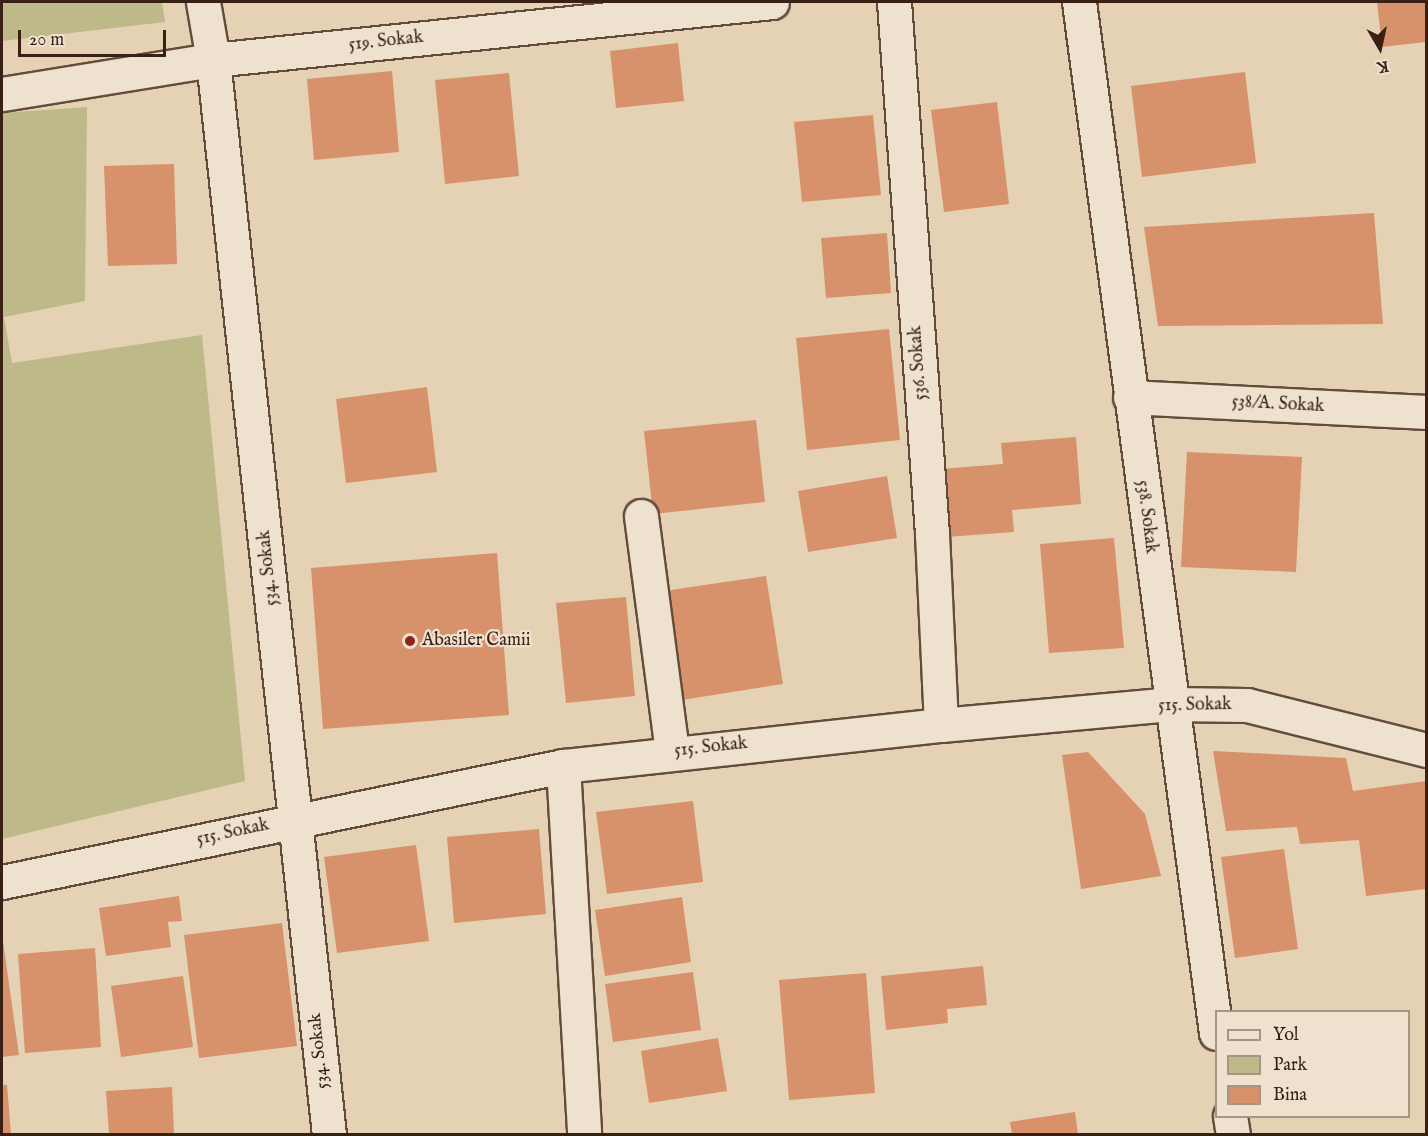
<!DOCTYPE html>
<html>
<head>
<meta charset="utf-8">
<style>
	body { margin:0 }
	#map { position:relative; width:1428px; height:1136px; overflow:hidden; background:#e5d2b5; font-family:"IM FELL English",serif }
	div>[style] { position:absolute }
	.green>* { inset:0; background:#bdb988 }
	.building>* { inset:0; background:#d7916b }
	.roads { filter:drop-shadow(2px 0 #644c3c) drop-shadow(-2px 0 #644c3c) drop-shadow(0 2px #644c3c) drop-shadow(0 -2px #644c3c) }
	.street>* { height:33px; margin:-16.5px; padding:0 16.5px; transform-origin:16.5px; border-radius:16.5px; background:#eee2cf }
	.dots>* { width:16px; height:16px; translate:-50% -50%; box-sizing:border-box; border:3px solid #eee2cf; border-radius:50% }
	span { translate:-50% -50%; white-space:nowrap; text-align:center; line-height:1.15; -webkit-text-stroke:4.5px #eee2cf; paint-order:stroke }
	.street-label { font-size:18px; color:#391f14 }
	.poi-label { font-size:18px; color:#391f14 }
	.left { translate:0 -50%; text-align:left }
	.frame { position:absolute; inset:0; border:3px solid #391f14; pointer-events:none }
	.legend { position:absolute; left:1215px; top:1010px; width:195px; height:108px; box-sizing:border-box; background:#eee2cf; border:2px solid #a69484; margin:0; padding:8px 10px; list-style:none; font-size:18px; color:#391f14 }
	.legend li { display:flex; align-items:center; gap:12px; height:30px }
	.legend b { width:30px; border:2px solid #a69484 }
	.north { position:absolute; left:1350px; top:18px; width:60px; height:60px; -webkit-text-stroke:4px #eee2cf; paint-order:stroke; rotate:171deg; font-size:16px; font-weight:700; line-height:24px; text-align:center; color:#391f14 }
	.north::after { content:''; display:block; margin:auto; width:21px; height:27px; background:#391f14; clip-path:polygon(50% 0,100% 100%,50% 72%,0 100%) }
	.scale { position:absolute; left:18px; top:30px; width:148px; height:27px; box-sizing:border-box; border:3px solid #391f14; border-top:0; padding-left:8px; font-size:18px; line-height:21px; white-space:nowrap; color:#391f14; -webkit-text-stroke:4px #eee2cf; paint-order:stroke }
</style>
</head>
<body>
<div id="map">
	<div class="green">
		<i style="clip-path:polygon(2px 2px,162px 2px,165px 22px,2px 41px)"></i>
		<i style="clip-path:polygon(87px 107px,85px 301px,4px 317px,12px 363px,202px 335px,245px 781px,2px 839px,2px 113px)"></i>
	</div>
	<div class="building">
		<i style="clip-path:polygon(1377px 2px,1426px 2px,1426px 42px,1382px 47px)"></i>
		<i style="clip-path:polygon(678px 43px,684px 101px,616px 108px,610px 51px)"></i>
		<i style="clip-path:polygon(392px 71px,399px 152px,314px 160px,307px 79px)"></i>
		<i style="clip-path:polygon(1245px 72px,1256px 163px,1142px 177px,1131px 86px)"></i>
		<i style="clip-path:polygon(509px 73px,519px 176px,445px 184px,435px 80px)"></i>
		<i style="clip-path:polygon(997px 102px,1009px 204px,944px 212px,931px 110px)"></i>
		<i style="clip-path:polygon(873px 115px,881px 195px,802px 202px,794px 122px)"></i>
		<i style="clip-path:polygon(174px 164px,177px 264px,108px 266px,104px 166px)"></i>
		<i style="clip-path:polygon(1374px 213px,1383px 324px,1158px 326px,1144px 227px)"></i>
		<i style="clip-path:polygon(887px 233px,891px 293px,826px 298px,821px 238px)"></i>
		<i style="clip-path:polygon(889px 329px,900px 440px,807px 450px,796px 338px)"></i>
		<i style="clip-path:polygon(427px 387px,437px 472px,346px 483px,336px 399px)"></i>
		<i style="clip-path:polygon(756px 420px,765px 502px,653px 514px,644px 431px)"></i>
		<i style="clip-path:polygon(1076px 437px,1081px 504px,1012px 510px,1014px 532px,946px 537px,941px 469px,1003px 464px,1001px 443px)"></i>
		<i style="clip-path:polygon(1187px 452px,1302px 457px,1296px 572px,1181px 567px)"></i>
		<i style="clip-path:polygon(887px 476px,897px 538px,808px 552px,798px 491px)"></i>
		<i style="clip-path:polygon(1114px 538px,1124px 648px,1049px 653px,1040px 544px)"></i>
		<i style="clip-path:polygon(497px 553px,509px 715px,323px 729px,311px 568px)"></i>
		<i style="clip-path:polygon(766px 576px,783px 684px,682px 700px,664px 591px)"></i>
		<i style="clip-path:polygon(626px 597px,635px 696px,566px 703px,556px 603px)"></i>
		<i style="clip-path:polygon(1213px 751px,1346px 758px,1353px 791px,1426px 781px,1426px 889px,1366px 896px,1359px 840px,1300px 844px,1297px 827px,1226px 831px)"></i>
		<i style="clip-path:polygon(1088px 752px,1145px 814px,1161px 876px,1081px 889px,1062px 755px)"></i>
		<i style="clip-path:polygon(693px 801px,703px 882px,607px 894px,596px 812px)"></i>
		<i style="clip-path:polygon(539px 829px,546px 914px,454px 923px,447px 837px)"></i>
		<i style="clip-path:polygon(416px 845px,429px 941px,337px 953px,324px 857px)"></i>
		<i style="clip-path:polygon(1284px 849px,1298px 949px,1235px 958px,1221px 857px)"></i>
		<i style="clip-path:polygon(179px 896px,182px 921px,168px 922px,171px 947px,106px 956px,99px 908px)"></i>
		<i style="clip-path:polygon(682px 897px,691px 962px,605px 976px,595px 910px)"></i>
		<i style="clip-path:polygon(282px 923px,297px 1046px,199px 1058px,184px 935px)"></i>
		<i style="clip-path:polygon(2px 934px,19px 1055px,2px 1057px)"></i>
		<i style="clip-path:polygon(95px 948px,101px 1047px,25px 1053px,18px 954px)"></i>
		<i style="clip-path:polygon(983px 966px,987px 1005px,947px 1009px,948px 1023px,886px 1030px,881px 976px)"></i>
		<i style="clip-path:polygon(693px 972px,701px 1030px,613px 1042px,605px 984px)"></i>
		<i style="clip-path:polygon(866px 973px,875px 1093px,789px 1100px,779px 980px)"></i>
		<i style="clip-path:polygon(183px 976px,193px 1047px,121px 1057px,111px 986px)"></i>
		<i style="clip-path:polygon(718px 1038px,727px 1091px,649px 1103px,641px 1051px)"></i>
		<i style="clip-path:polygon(2px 1085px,7px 1085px,11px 1134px,2px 1134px)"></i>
		<i style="clip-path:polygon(172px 1087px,174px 1134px,109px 1134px,106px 1091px)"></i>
		<i style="clip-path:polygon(1075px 1112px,1078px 1134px,1012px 1134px,1010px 1122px)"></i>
	</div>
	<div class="roads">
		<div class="street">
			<i style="left:203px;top:2px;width:59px;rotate:80.2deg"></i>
			<i style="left:213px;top:60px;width:1080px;rotate:83.84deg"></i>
			<i style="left:894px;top:2px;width:533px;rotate:85.91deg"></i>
			<i style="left:932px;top:534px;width:191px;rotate:87.3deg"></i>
			<i style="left:1079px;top:2px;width:1040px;rotate:82.43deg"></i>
			<i style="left:2px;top:94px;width:214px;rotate:-9.2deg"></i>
			<i style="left:213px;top:60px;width:562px;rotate:-5.92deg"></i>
			<i style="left:1130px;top:397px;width:296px;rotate:2.9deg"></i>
			<i style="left:641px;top:516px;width:238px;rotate:82.5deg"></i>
			<i style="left:563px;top:766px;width:369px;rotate:86.7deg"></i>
			<i style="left:2px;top:882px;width:573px;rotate:-11.68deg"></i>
			<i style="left:563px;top:766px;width:380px;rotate:-6.2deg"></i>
			<i style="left:941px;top:725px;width:230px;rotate:-5.2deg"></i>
			<i style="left:1170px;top:704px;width:77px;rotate:0.7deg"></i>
			<i style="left:1247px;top:705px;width:185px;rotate:14.1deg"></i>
			<i style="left:1230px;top:1116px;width:18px;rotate:81deg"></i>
		</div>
	</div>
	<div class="dots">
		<i style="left:410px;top:641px;background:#8f2418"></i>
	</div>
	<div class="street-label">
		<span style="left:386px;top:42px;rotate:-6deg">519. Sokak</span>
		<span style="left:919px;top:363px;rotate:-94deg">536. Sokak</span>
		<span style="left:1278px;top:405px;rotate:3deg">538/A. Sokak</span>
		<span style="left:1146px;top:517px;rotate:83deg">538. Sokak</span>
		<span style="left:269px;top:568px;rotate:-96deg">534. Sokak</span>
		<span style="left:1195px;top:706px;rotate:-1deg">515. Sokak</span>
		<span style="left:711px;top:748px;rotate:-6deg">515. Sokak</span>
		<span style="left:233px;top:833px;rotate:-12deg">515. Sokak</span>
		<span style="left:320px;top:1051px;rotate:-96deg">534. Sokak</span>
	</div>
	<div class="poi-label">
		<span class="left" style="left:422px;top:641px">Abasiler Camii</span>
	</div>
	<div class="frame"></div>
	<ul class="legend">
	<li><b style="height:8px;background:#eee2cf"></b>Yol</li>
	<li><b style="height:16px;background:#bdb988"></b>Park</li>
	<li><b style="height:16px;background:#d7916b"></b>Bina</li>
	</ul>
	<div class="north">K</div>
	<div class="scale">20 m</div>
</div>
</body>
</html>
